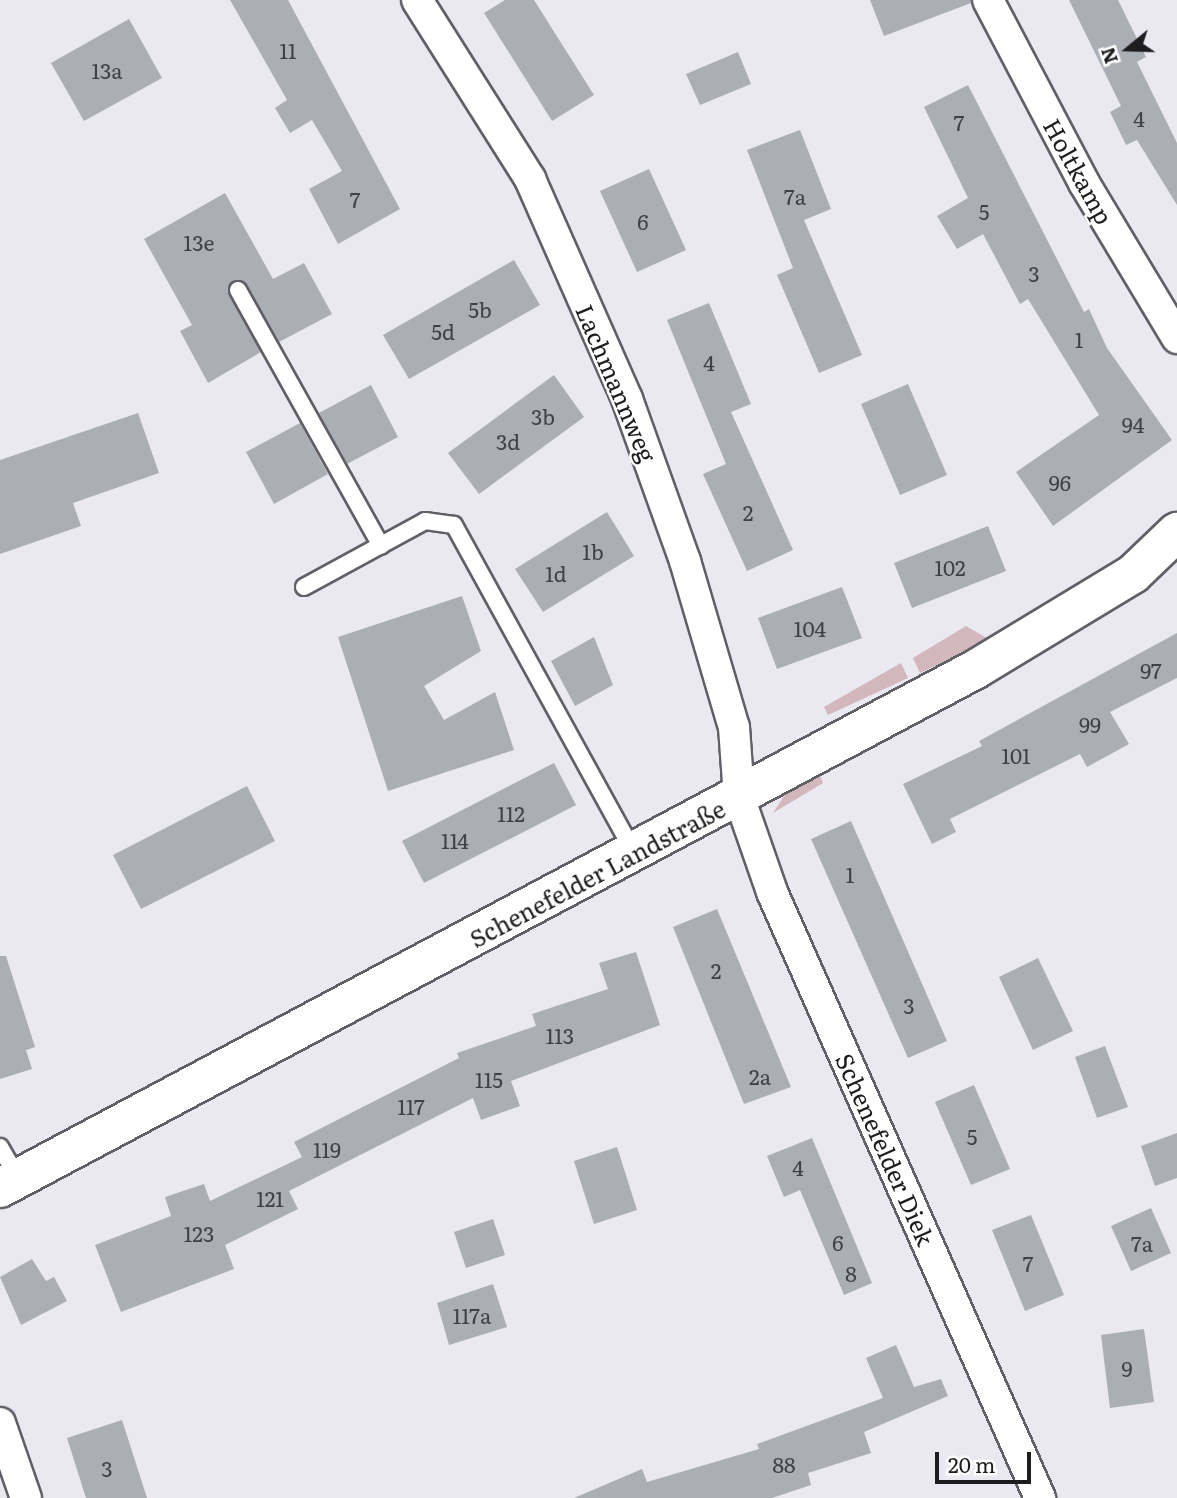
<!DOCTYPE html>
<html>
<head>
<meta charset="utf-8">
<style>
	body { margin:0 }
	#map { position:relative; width:1177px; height:1498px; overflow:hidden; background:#eae8f0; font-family:Literata,serif }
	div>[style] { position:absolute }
	.green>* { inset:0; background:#d2b8bd }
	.building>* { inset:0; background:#abafb5 }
	.roads { filter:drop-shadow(2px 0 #615f66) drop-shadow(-2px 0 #615f66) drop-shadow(0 2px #615f66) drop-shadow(0 -2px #615f66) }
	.lane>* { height:16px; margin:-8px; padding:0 8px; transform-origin:8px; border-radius:8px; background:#fff }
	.street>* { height:30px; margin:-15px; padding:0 15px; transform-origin:15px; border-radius:15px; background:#fff }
	.secondary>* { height:38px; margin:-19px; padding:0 19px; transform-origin:19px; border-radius:19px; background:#fff }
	span { translate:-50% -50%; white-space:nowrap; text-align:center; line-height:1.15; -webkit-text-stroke:5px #fff; paint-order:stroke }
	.number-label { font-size:21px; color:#404144 }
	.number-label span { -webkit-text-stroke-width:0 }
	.street-label { font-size:24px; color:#1d1c1f }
	.north { position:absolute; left:1093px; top:14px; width:70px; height:70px; -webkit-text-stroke:5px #fff; paint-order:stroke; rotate:251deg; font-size:19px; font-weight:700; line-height:28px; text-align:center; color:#1d1c1f }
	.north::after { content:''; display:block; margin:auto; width:24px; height:32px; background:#1d1c1f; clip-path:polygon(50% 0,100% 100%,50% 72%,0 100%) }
	.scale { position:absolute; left:935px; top:1452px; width:96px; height:32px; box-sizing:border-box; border:4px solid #1d1c1f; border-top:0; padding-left:9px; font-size:21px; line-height:24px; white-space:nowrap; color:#1d1c1f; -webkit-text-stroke:5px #fff; paint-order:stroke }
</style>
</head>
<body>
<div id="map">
	<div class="green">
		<i style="clip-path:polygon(966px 626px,990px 640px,920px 673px,913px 658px)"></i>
		<i style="clip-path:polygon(901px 663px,908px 678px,828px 715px,824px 707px)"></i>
		<i style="clip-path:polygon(819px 773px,823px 783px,773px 813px,788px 790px)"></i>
	</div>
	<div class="building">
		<i style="clip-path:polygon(230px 0,288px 0,400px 209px,338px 244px,309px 189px,342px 171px,312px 120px,290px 133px,275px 108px,287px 100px)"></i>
		<i style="clip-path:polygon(505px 0,534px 0,594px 95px,552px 121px,484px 13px)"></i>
		<i style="clip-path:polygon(870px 0,971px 0,971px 3px,884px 36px)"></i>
		<i style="clip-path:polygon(1069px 0,1118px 0,1146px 57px,1137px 62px,1177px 143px,1177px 205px,1137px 140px,1126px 145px,1110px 112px,1121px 106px)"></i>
		<i style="clip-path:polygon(129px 19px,162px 78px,84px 121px,51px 63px)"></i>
		<i style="clip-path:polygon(738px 52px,751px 84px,700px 105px,686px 74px)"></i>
		<i style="clip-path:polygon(968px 85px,1084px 312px,1089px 309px,1107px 348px,1172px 440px,1053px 526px,1016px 472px,1099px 415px,1028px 299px,1020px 304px,983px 234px,957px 249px,937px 216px,968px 198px,924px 107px)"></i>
		<i style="clip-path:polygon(800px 130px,831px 209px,804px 220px,862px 355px,819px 373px,777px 275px,793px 268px,747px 150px)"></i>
		<i style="clip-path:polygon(649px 169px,686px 250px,637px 272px,600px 191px)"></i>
		<i style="clip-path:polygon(225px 193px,273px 279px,304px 263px,332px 314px,279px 342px,247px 285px,234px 281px,229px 294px,261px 352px,208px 383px,180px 331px,192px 325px,144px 239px)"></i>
		<i style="clip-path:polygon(514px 260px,540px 305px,409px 379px,383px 335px)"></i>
		<i style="clip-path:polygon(709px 303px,751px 404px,731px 412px,793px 550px,747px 571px,703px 474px,726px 464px,667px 320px)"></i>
		<i style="clip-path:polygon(554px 375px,584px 417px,479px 494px,448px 453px)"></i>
		<i style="clip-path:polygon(908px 384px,947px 475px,900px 495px,861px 404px)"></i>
		<i style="clip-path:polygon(371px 385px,398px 437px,347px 464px,319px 413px)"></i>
		<i style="clip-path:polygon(138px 413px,159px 473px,73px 503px,81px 526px,0 554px,0 460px)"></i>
		<i style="clip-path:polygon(300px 423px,328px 474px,274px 504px,246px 452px)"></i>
		<i style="clip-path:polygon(607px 512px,634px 556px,543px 612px,515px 569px)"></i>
		<i style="clip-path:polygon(988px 526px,1006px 571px,912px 608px,894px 563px)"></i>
		<i style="clip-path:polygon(842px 587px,862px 638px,777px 669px,758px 618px)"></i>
		<i style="clip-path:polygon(462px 596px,481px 651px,424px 686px,444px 720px,495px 692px,514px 750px,388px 791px,338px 637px)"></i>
		<i style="clip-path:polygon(1177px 633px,1177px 678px,1110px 712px,1129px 744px,1087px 767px,1080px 754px,950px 819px,956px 832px,932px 844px,903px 784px,982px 746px,979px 741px)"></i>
		<i style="clip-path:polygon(594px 637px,613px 685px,575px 706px,551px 661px)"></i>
		<i style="clip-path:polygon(554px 763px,576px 805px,424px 883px,402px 841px)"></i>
		<i style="clip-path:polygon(247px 786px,275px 841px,141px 909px,113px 855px)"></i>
		<i style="clip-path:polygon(851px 821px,947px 1041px,908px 1058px,811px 839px)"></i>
		<i style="clip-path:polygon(717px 909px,791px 1087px,744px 1104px,673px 927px)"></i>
		<i style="clip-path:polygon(636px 952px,660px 1025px,511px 1081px,520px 1106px,481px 1120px,473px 1098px,289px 1191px,298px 1209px,225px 1245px,234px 1269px,121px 1312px,95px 1245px,171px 1216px,165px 1197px,204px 1184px,210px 1201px,302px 1157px,294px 1142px,459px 1058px,457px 1053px,536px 1026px,532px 1014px,608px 989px,599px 963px)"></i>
		<i style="clip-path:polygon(0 956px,6px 956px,35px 1047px,26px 1050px,32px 1069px,0 1079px)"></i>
		<i style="clip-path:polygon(1038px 958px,1073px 1031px,1033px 1050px,999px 977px)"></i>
		<i style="clip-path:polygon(1105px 1046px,1128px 1107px,1097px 1118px,1075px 1057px)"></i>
		<i style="clip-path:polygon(974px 1085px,1010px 1169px,971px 1185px,935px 1102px)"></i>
		<i style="clip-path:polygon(1177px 1133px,1177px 1178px,1155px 1186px,1141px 1146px)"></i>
		<i style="clip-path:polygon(812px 1138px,872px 1283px,844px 1295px,800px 1190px,784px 1197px,767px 1156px)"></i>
		<i style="clip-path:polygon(617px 1147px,637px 1210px,594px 1224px,574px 1161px)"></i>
		<i style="clip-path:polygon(1151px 1208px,1171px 1253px,1131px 1271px,1111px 1226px)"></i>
		<i style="clip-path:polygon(1031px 1215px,1064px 1295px,1025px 1311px,992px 1230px)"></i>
		<i style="clip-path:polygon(493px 1219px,505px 1255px,466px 1268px,454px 1232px)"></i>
		<i style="clip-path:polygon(32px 1259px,46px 1281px,54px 1277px,67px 1301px,21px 1325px,0 1277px)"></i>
		<i style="clip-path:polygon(493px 1284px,507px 1327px,449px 1345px,437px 1303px)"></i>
		<i style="clip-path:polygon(1144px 1329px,1154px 1402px,1110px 1408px,1101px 1335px)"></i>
		<i style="clip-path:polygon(896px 1345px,914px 1387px,941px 1379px,948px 1396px,864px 1432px,871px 1453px,808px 1473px,811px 1485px,772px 1498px,574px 1498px,642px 1469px,647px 1482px,759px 1449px,757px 1444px,883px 1398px,866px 1358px)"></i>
		<i style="clip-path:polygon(122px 1420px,147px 1498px,86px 1498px,67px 1438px)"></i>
	</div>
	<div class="roads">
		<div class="lane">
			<i style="left:238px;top:290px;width:293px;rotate:60.8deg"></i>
			<i style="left:304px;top:587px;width:138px;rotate:-28.6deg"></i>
			<i style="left:425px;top:521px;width:29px;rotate:8deg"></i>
			<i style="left:454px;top:525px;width:372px;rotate:61.2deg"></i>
			<i style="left:0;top:1147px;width:36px;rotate:60deg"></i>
		</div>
		<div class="street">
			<i style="left:417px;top:0;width:212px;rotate:57.7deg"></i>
			<i style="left:530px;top:179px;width:240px;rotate:66.2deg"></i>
			<i style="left:627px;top:399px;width:172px;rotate:70.3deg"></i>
			<i style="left:685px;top:561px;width:173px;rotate:73.6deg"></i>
			<i style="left:734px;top:727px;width:70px;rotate:85.9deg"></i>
			<i style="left:739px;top:797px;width:101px;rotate:70.8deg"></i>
			<i style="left:772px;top:892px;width:663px;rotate:66.14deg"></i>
			<i style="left:988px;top:0;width:207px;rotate:62.3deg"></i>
			<i style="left:1084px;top:183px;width:181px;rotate:59deg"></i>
			<i style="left:0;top:1423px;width:79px;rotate:70.9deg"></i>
		</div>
		<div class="secondary">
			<i style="left:0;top:1188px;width:1105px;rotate:-28deg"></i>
			<i style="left:976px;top:669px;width:184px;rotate:-31.2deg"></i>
			<i style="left:1133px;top:574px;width:61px;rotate:-43.7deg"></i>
		</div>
	</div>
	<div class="number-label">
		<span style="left:288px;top:50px">11</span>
		<span style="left:107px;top:70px">13a</span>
		<span style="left:1139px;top:118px">4</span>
		<span style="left:959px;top:122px">7</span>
		<span style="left:795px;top:196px">7a</span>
		<span style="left:355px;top:199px">7</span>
		<span style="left:984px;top:211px">5</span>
		<span style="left:643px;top:221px">6</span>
		<span style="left:199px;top:242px">13e</span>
		<span style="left:1034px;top:273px">3</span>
		<span style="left:480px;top:309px">5b</span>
		<span style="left:443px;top:331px">5d</span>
		<span style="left:1079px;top:339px">1</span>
		<span style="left:709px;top:362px">4</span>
		<span style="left:543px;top:416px">3b</span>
		<span style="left:1133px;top:424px">94</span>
		<span style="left:508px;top:441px">3d</span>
		<span style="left:1060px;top:482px">96</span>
		<span style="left:748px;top:512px">2</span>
		<span style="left:593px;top:551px">1b</span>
		<span style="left:950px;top:567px">102</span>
		<span style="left:556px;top:573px">1d</span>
		<span style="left:810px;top:628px">104</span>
		<span style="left:1151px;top:670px">97</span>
		<span style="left:1090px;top:724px">99</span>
		<span style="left:1016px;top:755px">101</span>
		<span style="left:511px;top:813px">112</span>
		<span style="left:455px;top:840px">114</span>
		<span style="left:850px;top:874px">1</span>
		<span style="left:716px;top:970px">2</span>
		<span style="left:909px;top:1005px">3</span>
		<span style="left:560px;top:1035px">113</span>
		<span style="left:760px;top:1076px">2a</span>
		<span style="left:489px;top:1079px">115</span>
		<span style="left:411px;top:1106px">117</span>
		<span style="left:972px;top:1136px">5</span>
		<span style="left:327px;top:1149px">119</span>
		<span style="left:798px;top:1167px">4</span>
		<span style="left:270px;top:1198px">121</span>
		<span style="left:199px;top:1233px">123</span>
		<span style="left:838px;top:1242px">6</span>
		<span style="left:1142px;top:1243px">7a</span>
		<span style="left:1028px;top:1263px">7</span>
		<span style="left:851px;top:1273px">8</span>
		<span style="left:472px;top:1315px">117a</span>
		<span style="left:1127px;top:1368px">9</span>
		<span style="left:784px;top:1464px">88</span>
		<span style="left:107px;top:1468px">3</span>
	</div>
	<div class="street-label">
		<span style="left:1079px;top:171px;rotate:61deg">Holtkamp</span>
		<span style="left:617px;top:383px;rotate:67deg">Lachmannweg</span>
		<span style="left:597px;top:873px;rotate:-28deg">Schenefelder Landstraße</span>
		<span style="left:886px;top:1149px;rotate:66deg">Schenefelder Diek</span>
	</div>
	<div class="north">N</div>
	<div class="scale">20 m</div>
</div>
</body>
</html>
